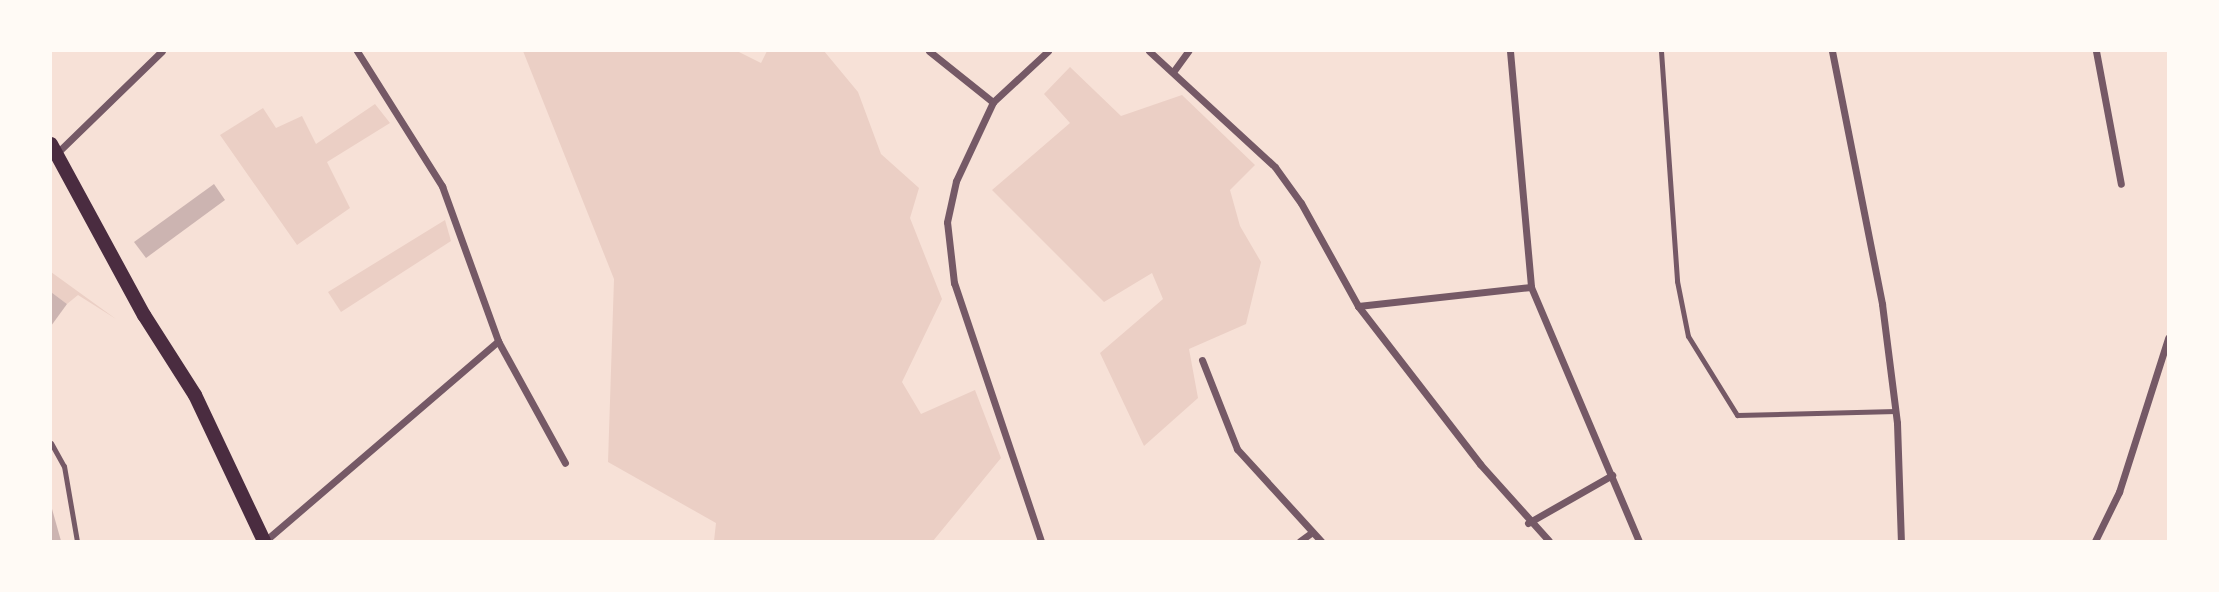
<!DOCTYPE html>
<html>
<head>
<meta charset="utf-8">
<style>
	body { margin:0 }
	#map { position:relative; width:2219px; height:592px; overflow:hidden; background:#f7e1d7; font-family:"Sofia Sans Condensed",sans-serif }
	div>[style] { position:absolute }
	.green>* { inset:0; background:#ebcfc5 }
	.building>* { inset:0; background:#ccb4b1 }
	.service>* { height:5px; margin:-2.5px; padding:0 2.5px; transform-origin:2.5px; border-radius:2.5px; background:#755966 }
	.minor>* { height:7px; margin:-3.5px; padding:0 3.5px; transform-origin:3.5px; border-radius:3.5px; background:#755966 }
	.secondary>* { height:14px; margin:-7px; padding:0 7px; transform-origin:7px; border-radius:7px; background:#4a2c40 }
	span { translate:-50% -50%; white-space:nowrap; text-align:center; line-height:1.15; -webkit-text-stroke:5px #fffaf5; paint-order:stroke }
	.frame { position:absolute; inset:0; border:52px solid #fffaf5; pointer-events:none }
</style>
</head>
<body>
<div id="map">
	<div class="green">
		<i style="clip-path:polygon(523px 51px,737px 51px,761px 63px,767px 51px,824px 51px,858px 92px,881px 154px,919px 188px,910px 218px,942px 299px,902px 382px,921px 414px,975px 390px,1001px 458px,933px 541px,714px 541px,716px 523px,608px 462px,614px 279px)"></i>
		<i style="clip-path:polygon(1070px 67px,1121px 116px,1182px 95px,1255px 165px,1230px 190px,1240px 226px,1261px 262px,1246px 324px,1189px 349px,1198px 398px,1144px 446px,1100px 353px,1163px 299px,1152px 273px,1104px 302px,992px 190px,1070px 123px,1044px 94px)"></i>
		<i style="clip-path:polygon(375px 104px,390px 123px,327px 162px,350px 208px,297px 245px,220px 135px,263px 108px,276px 128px,302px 116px,316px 144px)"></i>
		<i style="clip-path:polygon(445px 220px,451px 241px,341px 312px,328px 292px)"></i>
		<i style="clip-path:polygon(51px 272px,116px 319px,78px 295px,67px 304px,51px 292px)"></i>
	</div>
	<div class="building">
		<i style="clip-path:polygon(214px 184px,225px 200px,146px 258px,134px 242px)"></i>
		<i style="clip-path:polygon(51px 292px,67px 304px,51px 326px)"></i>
		<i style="clip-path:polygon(51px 509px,52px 509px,61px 541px,51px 541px)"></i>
	</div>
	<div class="service">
		<i style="left:1661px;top:51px;width:231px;rotate:86deg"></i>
		<i style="left:1677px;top:281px;width:56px;rotate:78.7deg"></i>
		<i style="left:1688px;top:336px;width:93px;rotate:58.2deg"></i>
		<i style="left:1737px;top:415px;width:159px;rotate:-1.4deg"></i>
		<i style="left:51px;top:443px;width:26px;rotate:61deg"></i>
		<i style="left:64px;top:466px;width:76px;rotate:80.2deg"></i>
	</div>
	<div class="minor">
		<i style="left:357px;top:51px;width:160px;rotate:57.8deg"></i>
		<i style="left:442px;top:186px;width:165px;rotate:70.1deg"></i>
		<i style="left:498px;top:341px;width:139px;rotate:61.2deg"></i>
		<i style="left:929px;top:51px;width:82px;rotate:38.6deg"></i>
		<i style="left:1149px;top:51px;width:171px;rotate:42.6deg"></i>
		<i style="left:1275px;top:167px;width:44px;rotate:54.2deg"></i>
		<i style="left:1301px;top:203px;width:118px;rotate:61deg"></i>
		<i style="left:1358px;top:306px;width:200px;rotate:52.3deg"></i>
		<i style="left:1480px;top:464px;width:103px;rotate:48.1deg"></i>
		<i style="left:1510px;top:51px;width:237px;rotate:84.9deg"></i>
		<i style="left:1531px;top:287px;width:276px;rotate:67deg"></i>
		<i style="left:1832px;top:51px;width:258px;rotate:78.8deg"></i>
		<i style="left:1882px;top:304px;width:120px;rotate:82.8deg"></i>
		<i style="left:1897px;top:423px;width:118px;rotate:88.1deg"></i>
		<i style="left:2096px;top:51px;width:135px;rotate:79.4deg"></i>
		<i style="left:1173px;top:72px;width:26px;rotate:-54deg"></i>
		<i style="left:55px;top:155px;width:149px;rotate:-44.2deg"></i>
		<i style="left:1358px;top:306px;width:174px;rotate:-6.3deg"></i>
		<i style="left:1202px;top:360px;width:96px;rotate:68.5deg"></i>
		<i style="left:1237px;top:449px;width:125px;rotate:47.6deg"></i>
		<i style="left:1528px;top:523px;width:97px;rotate:-29.7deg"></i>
		<i style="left:265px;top:541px;width:307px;rotate:-40.6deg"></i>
		<i style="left:1041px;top:541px;width:272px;rotate:-108.6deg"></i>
		<i style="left:954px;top:283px;width:61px;rotate:-96.5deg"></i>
		<i style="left:947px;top:222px;width:42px;rotate:-77.6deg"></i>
		<i style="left:956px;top:181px;width:87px;rotate:-64.9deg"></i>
		<i style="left:993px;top:102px;width:75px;rotate:-42.8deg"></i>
		<i style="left:1300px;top:541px;width:14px;rotate:-36deg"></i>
		<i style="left:2095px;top:541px;width:55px;rotate:-63.9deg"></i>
		<i style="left:2119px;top:492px;width:162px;rotate:-72.3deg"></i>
	</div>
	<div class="secondary">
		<i style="left:51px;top:144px;width:195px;rotate:61.5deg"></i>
		<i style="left:144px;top:315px;width:95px;rotate:57.5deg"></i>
		<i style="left:195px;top:395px;width:161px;rotate:64.7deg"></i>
	</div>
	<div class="frame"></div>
</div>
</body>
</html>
